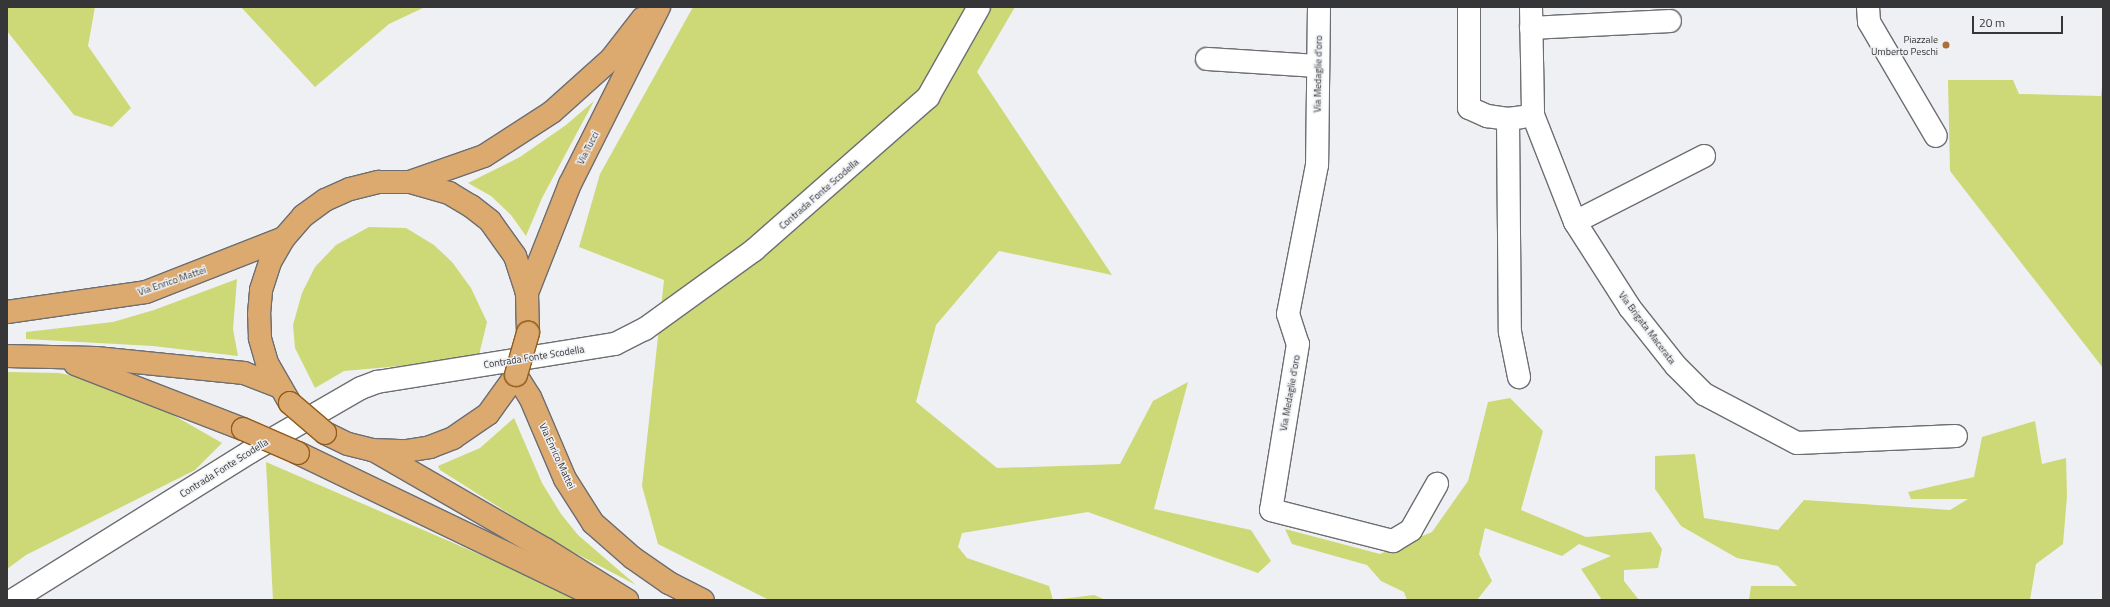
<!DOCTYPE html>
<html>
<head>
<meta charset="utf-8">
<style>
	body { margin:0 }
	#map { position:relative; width:2110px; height:607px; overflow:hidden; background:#eef0f3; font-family:"Titillium Web",sans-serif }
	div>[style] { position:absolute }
	.green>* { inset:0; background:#cdd876 }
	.roads { filter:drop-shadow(1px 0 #6d6e71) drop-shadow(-1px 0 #6d6e71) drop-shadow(0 1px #6d6e71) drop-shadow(0 -1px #6d6e71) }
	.minor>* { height:22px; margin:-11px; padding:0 11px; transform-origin:11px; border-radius:11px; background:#fff }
	.major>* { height:22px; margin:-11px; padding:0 11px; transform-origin:11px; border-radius:11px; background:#dca96e }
	.bridges { filter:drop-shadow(1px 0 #925b1c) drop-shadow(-1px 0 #925b1c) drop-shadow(0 1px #925b1c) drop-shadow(0 -1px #925b1c) }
	.major-bridge>* { height:22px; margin:-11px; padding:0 11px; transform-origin:11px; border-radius:11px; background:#dca96e }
	.dots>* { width:11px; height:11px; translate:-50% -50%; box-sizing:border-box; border:2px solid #eef0f3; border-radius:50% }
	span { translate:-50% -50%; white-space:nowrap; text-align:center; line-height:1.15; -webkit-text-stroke:3px #eef0f3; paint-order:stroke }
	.poi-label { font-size:10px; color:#363638 }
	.right { translate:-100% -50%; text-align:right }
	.street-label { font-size:10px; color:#363638 }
	.frame { position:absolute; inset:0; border:8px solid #363638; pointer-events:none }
	.scale { position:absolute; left:1972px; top:16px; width:91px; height:18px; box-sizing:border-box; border:2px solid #363638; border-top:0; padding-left:5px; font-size:12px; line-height:14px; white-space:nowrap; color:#363638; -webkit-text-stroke:3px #eef0f3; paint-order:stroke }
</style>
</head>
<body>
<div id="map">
	<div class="green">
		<i style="clip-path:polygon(7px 7px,95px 7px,88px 46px,131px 108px,112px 127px,74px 115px,7px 31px)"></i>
		<i style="clip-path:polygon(241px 7px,425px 7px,389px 24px,315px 87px)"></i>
		<i style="clip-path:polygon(693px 7px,1015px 7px,977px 72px,1112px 275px,999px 251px,936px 325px,916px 402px,997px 468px,1120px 464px,1153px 401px,1188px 382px,1154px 509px,1251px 530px,1271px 561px,1258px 573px,1088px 512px,962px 533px,958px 547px,967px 558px,1049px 586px,1053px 600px,1094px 595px,1106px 600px,769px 600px,658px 544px,642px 486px,664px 280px,579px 247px,600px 174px)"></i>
		<i style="clip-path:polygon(2103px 77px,2103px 368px,1950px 171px,1948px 80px,2013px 80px,2019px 94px,2101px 96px)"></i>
		<i style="clip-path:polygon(594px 101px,542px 198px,526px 236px,511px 215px,491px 196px,468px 183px,520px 157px,566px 125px)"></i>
		<i style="clip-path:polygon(369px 227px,406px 228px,434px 245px,452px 262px,471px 288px,487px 322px,478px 359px,344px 371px,315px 388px,295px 348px,293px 325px,302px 293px,315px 267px,336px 245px)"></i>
		<i style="clip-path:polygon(237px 279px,233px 329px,238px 356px,153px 346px,26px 339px,26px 332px,113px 322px,154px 310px)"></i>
		<i style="clip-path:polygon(7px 372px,59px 373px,98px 381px,147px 400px,222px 443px,195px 470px,26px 555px,7px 569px)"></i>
		<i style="clip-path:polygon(1510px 398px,1543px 431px,1521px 510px,1586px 537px,1651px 532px,1662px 549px,1658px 568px,1624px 570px,1624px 581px,1639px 600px,1602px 600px,1581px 569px,1611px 556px,1579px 544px,1562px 556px,1485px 528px,1479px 554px,1492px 581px,1477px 600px,1407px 600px,1404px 592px,1381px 581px,1367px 565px,1292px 544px,1285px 529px,1380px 554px,1432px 532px,1468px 481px,1488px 402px)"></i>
		<i style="clip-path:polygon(514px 418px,542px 483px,561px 514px,578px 535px,636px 585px,554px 542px,440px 470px,438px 466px,480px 448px)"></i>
		<i style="clip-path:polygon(2035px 421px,2042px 464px,2066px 458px,2067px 496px,2063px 544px,2036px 564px,2030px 600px,1749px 600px,1751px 586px,1797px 586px,1778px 566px,1737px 558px,1681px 526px,1655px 489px,1655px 456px,1695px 454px,1704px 518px,1778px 530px,1804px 500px,1950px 510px,1968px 499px,1911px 499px,1908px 492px,1974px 477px,1982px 437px)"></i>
		<i style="clip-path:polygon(266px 462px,539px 580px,581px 600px,273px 600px)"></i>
	</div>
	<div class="roads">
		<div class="minor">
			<i style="left:1319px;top:7px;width:158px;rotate:90.7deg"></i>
			<i style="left:1317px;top:165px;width:152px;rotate:101deg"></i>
			<i style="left:1288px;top:314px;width:32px;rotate:72deg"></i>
			<i style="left:1298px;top:344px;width:168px;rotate:99.2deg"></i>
			<i style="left:1271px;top:510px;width:126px;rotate:14.3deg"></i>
			<i style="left:1393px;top:541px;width:21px;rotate:-31deg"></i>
			<i style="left:1411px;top:530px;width:53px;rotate:-60.5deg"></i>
			<i style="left:1469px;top:7px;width:101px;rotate:90deg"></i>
			<i style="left:1469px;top:108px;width:20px;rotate:24deg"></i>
			<i style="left:1487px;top:116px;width:21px;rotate:8deg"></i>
			<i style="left:1508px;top:119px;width:14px;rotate:-8deg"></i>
			<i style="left:1531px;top:7px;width:108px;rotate:88.9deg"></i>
			<i style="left:1533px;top:115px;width:115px;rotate:68.6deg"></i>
			<i style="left:1575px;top:222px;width:102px;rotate:57.4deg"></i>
			<i style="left:1630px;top:308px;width:74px;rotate:51.6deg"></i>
			<i style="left:1676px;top:366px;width:40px;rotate:45deg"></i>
			<i style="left:1704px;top:394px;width:105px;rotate:27.8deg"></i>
			<i style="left:1797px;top:443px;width:159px;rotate:-2.5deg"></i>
			<i style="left:1868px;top:7px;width:15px;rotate:86deg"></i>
			<i style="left:1869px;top:22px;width:132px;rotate:59.6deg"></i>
			<i style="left:1531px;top:28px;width:139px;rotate:-2.9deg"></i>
			<i style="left:1207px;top:59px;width:111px;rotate:3.6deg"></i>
			<i style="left:1508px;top:119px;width:213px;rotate:89.5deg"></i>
			<i style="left:1510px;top:332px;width:46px;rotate:78.7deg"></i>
			<i style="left:1575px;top:222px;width:145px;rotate:-27.1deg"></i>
			<i style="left:13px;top:600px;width:279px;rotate:-32deg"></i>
			<i style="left:250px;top:452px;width:128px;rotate:-30deg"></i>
			<i style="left:361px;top:388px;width:17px;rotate:-21deg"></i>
			<i style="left:377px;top:382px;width:241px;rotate:-9.1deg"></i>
			<i style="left:615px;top:344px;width:34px;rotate:-27deg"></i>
			<i style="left:645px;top:329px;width:135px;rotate:-35.9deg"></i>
			<i style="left:754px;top:250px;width:232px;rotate:-41.3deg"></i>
			<i style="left:928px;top:97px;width:103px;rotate:-60.5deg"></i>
		</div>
		<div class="major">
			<i style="left:410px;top:182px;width:78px;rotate:-19.4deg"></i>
			<i style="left:484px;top:156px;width:81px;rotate:-32.9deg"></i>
			<i style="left:552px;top:112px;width:79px;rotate:-41.9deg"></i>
			<i style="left:611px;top:59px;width:51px;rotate:-52.2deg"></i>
			<i style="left:527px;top:293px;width:117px;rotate:-68.5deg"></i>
			<i style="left:570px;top:184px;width:198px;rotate:-63.3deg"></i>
			<i style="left:7px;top:312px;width:140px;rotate:-8.2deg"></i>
			<i style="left:146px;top:292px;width:148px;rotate:-21.4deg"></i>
			<i style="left:7px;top:356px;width:89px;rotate:1.3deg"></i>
			<i style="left:96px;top:358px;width:149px;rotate:5.8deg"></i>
			<i style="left:244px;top:373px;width:36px;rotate:21deg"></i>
			<i style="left:75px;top:364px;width:180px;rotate:21.2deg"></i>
			<i style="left:290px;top:403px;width:46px;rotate:-119.9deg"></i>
			<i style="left:267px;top:363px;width:26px;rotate:-106deg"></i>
			<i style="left:260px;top:338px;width:24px;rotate:-92deg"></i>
			<i style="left:259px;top:314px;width:24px;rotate:-85deg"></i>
			<i style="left:261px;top:290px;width:29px;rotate:-72deg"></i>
			<i style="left:270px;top:262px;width:28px;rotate:-60deg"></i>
			<i style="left:284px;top:238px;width:29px;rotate:-49deg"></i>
			<i style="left:303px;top:216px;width:27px;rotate:-36deg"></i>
			<i style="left:325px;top:200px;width:27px;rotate:-24deg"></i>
			<i style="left:350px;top:189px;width:30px;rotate:-14deg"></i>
			<i style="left:379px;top:182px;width:31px"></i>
			<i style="left:410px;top:182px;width:41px;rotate:15.8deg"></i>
			<i style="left:449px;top:193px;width:26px;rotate:31deg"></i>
			<i style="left:471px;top:206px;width:24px;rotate:38deg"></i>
			<i style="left:490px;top:221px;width:43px;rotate:54.5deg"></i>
			<i style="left:515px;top:256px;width:39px;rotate:72deg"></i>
			<i style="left:527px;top:293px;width:40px;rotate:88.6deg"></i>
			<i style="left:325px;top:433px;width:25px;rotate:26deg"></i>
			<i style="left:348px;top:444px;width:25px;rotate:14deg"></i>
			<i style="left:372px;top:450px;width:34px;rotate:2deg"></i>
			<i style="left:406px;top:451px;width:24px;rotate:-9deg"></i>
			<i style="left:430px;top:447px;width:25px;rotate:-21deg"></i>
			<i style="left:453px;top:438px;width:42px;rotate:-34.4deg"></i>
			<i style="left:488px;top:414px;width:48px;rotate:-54.3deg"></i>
			<i style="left:516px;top:375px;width:26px;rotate:58deg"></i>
			<i style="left:530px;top:397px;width:89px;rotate:66.9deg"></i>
			<i style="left:565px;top:479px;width:52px;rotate:57.5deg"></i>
			<i style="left:593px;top:523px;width:53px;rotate:41.2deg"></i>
			<i style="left:633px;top:558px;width:44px;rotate:34.8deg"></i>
			<i style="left:669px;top:583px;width:38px;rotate:27deg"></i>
			<i style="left:375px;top:451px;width:196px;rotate:30deg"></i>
			<i style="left:545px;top:549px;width:97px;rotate:31.9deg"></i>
			<i style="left:298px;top:453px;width:339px;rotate:25.7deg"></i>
		</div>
	</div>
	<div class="bridges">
		<div class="major-bridge">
			<i style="left:516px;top:375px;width:44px;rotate:-74.1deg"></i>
			<i style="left:290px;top:403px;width:46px;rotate:40.6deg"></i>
			<i style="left:243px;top:429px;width:60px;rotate:23.6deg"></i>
		</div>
	</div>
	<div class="dots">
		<i style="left:1946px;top:45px;background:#ae6e37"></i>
	</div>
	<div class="poi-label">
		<span class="right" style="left:1938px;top:45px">Piazzale<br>Umberto Peschi</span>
	</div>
	<div class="street-label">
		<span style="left:1318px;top:74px;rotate:-89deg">Via Medaglie d'oro</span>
		<span style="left:588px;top:148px;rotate:-63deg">Via Tucci</span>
		<span style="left:819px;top:194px;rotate:-41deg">Contrada Fonte Scodella</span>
		<span style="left:172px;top:281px;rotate:-19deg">Via Enrico Mattei</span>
		<span style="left:1647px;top:328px;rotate:53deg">Via Brigata Macerata</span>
		<span style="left:534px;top:357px;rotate:-9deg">Contrada Fonte Scodella</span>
		<span style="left:1290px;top:393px;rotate:-80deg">Via Medaglie d'oro</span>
		<span style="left:557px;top:456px;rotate:65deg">Via Enrico Mattei</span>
		<span style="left:224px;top:468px;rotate:-32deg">Contrada Fonte Scodella</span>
	</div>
	<div class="frame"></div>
	<div class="scale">20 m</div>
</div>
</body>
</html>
